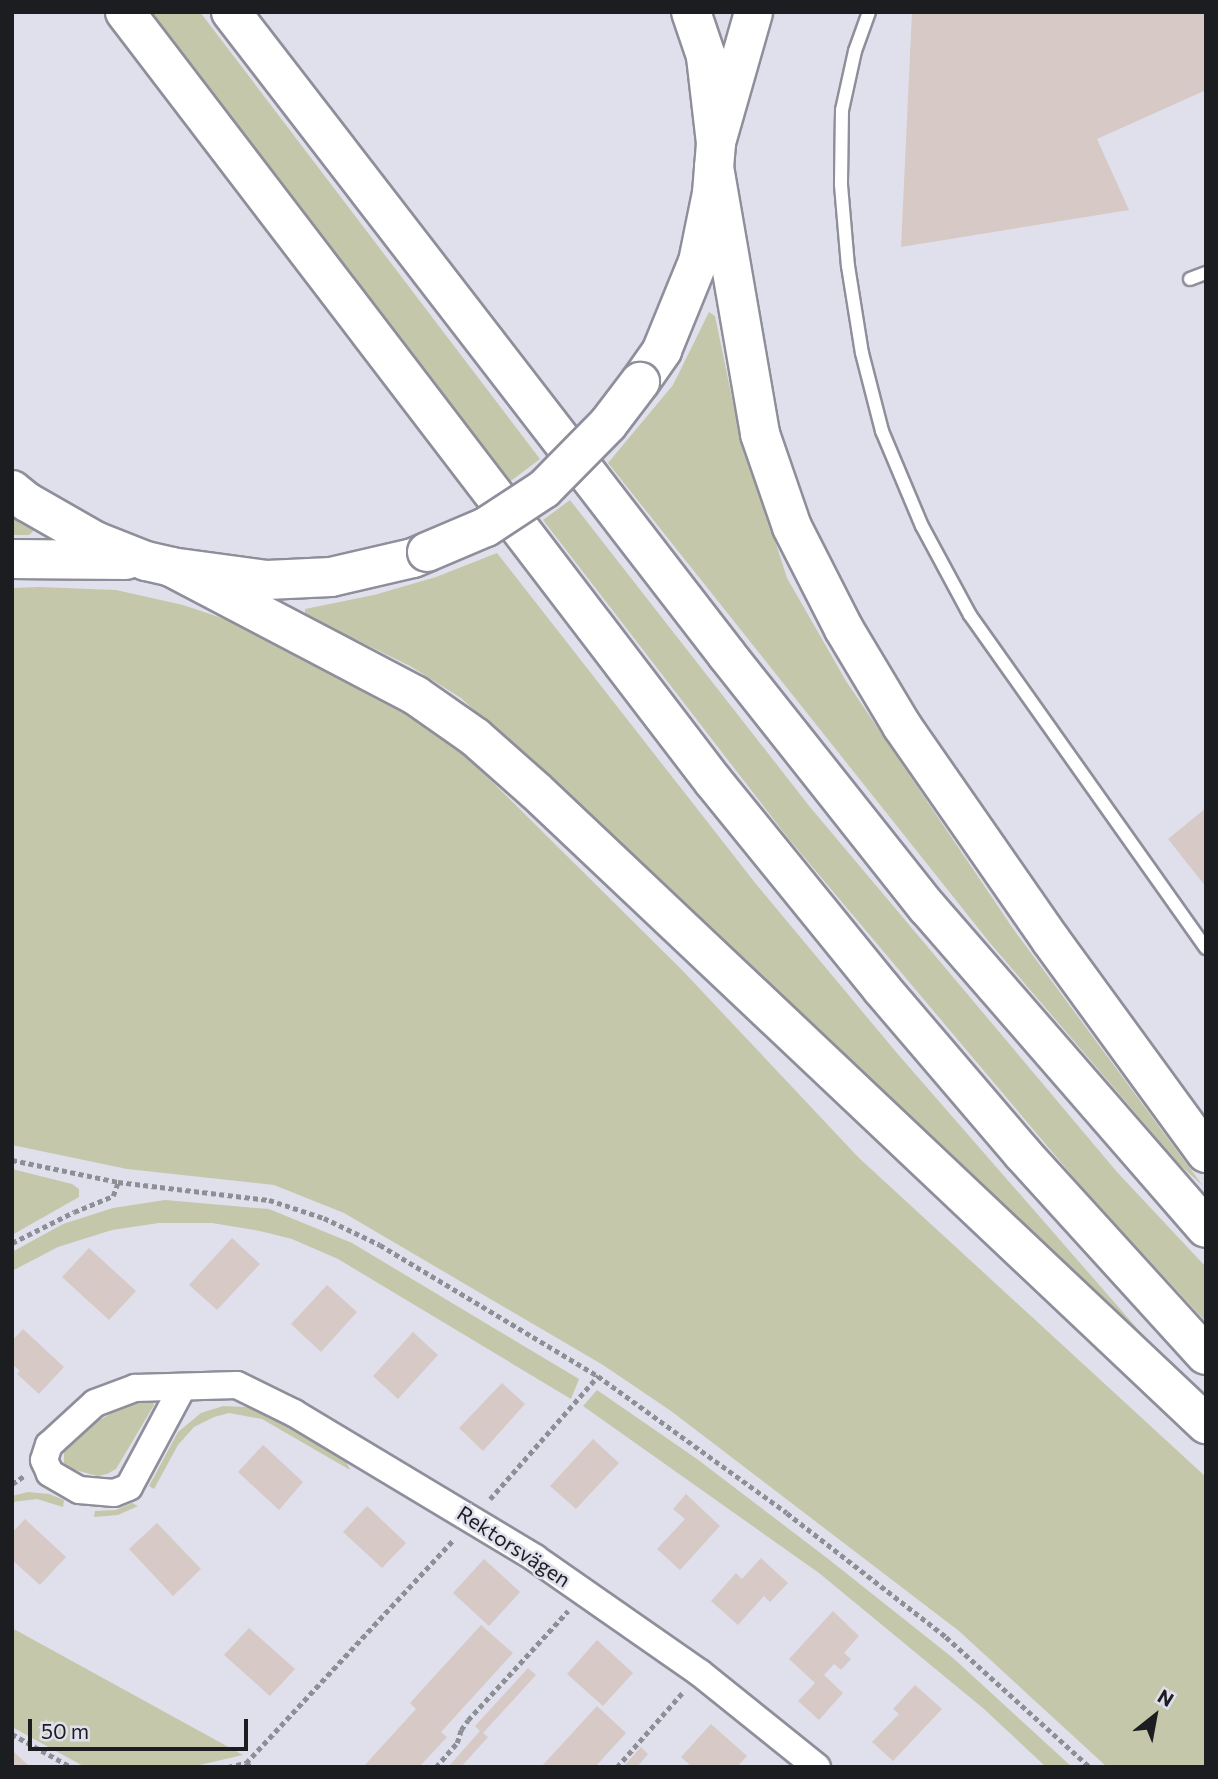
<!DOCTYPE html>
<html>
<head>
<meta charset="utf-8">
<style>
	body { margin:0 }
	#map { position:relative; width:1218px; height:1779px; overflow:hidden; background:#dfe0ec; font-family:Commissioner,sans-serif }
	div>[style] { position:absolute }
	.green>* { inset:0; background:#c5c7ab }
	.building>* { inset:0; background:#d7c9c5 }
	.path>* { height:4.5px; margin-top:-2.25px; transform-origin:0; background:repeating-linear-gradient(90deg,#8d8e96 0 5px,transparent 0 8.5px) }
	.roads { filter:drop-shadow(2px 0 #8e8f9a) drop-shadow(-2px 0 #8e8f9a) drop-shadow(0 2px #8e8f9a) drop-shadow(0 -2px #8e8f9a) }
	.service>* { height:12px; margin:-6px; padding:0 6px; transform-origin:6px; border-radius:6px; background:#fff }
	.minor>* { height:26px; margin:-13px; padding:0 13px; transform-origin:13px; border-radius:13px; background:#fff }
	.secondary>* { height:37px; margin:-18.5px; padding:0 18.5px; transform-origin:18.5px; border-radius:18.5px; background:#fff }
	.primary>* { height:38px; margin:-19px; padding:0 19px; transform-origin:19px; border-radius:19px; background:#fff }
	.motorway>* { height:38px; margin:-19px; padding:0 19px; transform-origin:19px; border-radius:19px; background:#fff }
	.bridges { filter:drop-shadow(2px 0 #8e8f9a) drop-shadow(-2px 0 #8e8f9a) drop-shadow(0 2px #8e8f9a) drop-shadow(0 -2px #8e8f9a) }
	.primary-bridge>* { height:38px; margin:-19px; padding:0 19px; transform-origin:19px; border-radius:19px; background:#fff }
	span { translate:-50% -50%; white-space:nowrap; text-align:center; line-height:1.15; -webkit-text-stroke:5px #dfe0ec; paint-order:stroke }
	.street-label { font-size:21px; color:#1c1d21 }
	.frame { position:absolute; inset:0; border:14px solid #1c1d21; pointer-events:none }
	.north { position:absolute; left:1120px; top:1681px; width:70px; height:70px; -webkit-text-stroke:5px #dfe0ec; paint-order:stroke; rotate:31deg; font-size:19px; font-weight:700; line-height:28px; text-align:center; color:#1c1d21 }
	.north::after { content:''; display:block; margin:auto; width:24px; height:32px; background:#1c1d21; clip-path:polygon(50% 0,100% 100%,50% 72%,0 100%) }
	.scale { position:absolute; left:28px; top:1719px; width:220px; height:32px; box-sizing:border-box; border:4px solid #1c1d21; border-top:0; padding-left:9px; font-size:21px; line-height:24px; white-space:nowrap; color:#1c1d21; -webkit-text-stroke:5px #dfe0ec; paint-order:stroke }
</style>
</head>
<body>
<div id="map">
	<div class="green">
		<i style="clip-path:polygon(151px 12px,200px 12px,540px 459px,508px 483px)"></i>
		<i style="clip-path:polygon(709px 312px,715px 316px,737px 422px,787px 578px,846px 681px,1014px 930px,1203px 1186px,1179px 1164px,990px 943px,608px 463px,673px 385px)"></i>
		<i style="clip-path:polygon(570px 500px,810px 807px,1117px 1172px,1206px 1267px,1206px 1322px,1085px 1191px,788px 838px,543px 520px)"></i>
		<i style="clip-path:polygon(12px 510px,38px 527px,29px 535px,12px 535px)"></i>
		<i style="clip-path:polygon(497px 553px,756px 884px,896px 1052px,1169px 1365px,461px 698px,410px 666px,305px 615px,305px 609px,374px 595px,436px 577px)"></i>
		<i style="clip-path:polygon(39px 587px,116px 590px,183px 605px,272px 635px,403px 708px,451px 741px,682px 970px,859px 1158px,1206px 1477px,1206px 1767px,1107px 1767px,959px 1631px,671px 1411px,603px 1365px,344px 1213px,274px 1185px,127px 1169px,12px 1145px,12px 588px)"></i>
		<i style="clip-path:polygon(12px 1169px,72px 1184px,79px 1189px,79px 1197px,12px 1235px)"></i>
		<i style="clip-path:polygon(165px 1200px,269px 1209px,352px 1243px,579px 1379px,571px 1399px,338px 1259px,292px 1239px,260px 1231px,212px 1223px,159px 1223px,112px 1230px,58px 1247px,12px 1271px,12px 1252px,63px 1224px,113px 1208px)"></i>
		<i style="clip-path:polygon(597px 1390px,697px 1459px,827px 1558px,953px 1658px,1072px 1767px,1046px 1767px,984px 1709px,819px 1573px,583px 1406px)"></i>
		<i style="clip-path:polygon(142px 1402px,153px 1402px,154px 1405px,116px 1469px,107px 1474px,97px 1476px,72px 1469px,64px 1463px,64px 1449px,96px 1422px,122px 1407px)"></i>
		<i style="clip-path:polygon(223px 1406px,246px 1407px,265px 1414px,346px 1461px,350px 1470px,262px 1419px,229px 1413px,214px 1417px,194px 1427px,178px 1445px,154px 1489px,149px 1486px,178px 1432px,201px 1413px)"></i>
		<i style="clip-path:polygon(28px 1492px,49px 1494px,64px 1500px,63px 1507px,37px 1499px,12px 1502px,12px 1496px)"></i>
		<i style="clip-path:polygon(132px 1503px,138px 1506px,118px 1515px,94px 1517px,95px 1511px,116px 1510px)"></i>
		<i style="clip-path:polygon(12px 1628px,243px 1755px,191px 1767px,85px 1767px,12px 1727px)"></i>
	</div>
	<div class="building">
		<i style="clip-path:polygon(912px 12px,1206px 12px,1206px 90px,1097px 139px,1129px 210px,901px 247px)"></i>
		<i style="clip-path:polygon(1206px 808px,1206px 887px,1168px 839px)"></i>
		<i style="clip-path:polygon(232px 1238px,260px 1264px,217px 1310px,189px 1285px)"></i>
		<i style="clip-path:polygon(89px 1248px,136px 1291px,109px 1320px,62px 1277px)"></i>
		<i style="clip-path:polygon(327px 1285px,357px 1312px,321px 1352px,291px 1324px)"></i>
		<i style="clip-path:polygon(23px 1329px,64px 1367px,39px 1394px,17px 1374px,20px 1371px,12px 1364px,12px 1341px)"></i>
		<i style="clip-path:polygon(413px 1332px,438px 1355px,398px 1399px,373px 1376px)"></i>
		<i style="clip-path:polygon(502px 1383px,525px 1404px,483px 1451px,459px 1428px)"></i>
		<i style="clip-path:polygon(593px 1439px,619px 1463px,576px 1509px,550px 1486px)"></i>
		<i style="clip-path:polygon(263px 1445px,303px 1482px,279px 1510px,238px 1472px)"></i>
		<i style="clip-path:polygon(686px 1494px,720px 1526px,680px 1570px,657px 1549px,685px 1519px,673px 1509px)"></i>
		<i style="clip-path:polygon(367px 1506px,406px 1543px,382px 1568px,343px 1532px)"></i>
		<i style="clip-path:polygon(25px 1519px,66px 1557px,40px 1585px,12px 1560px,12px 1533px)"></i>
		<i style="clip-path:polygon(157px 1523px,201px 1569px,173px 1596px,129px 1549px)"></i>
		<i style="clip-path:polygon(761px 1558px,788px 1583px,770px 1602px,764px 1596px,738px 1625px,711px 1601px,736px 1573px,742px 1579px)"></i>
		<i style="clip-path:polygon(484px 1559px,520px 1592px,489px 1626px,453px 1593px)"></i>
		<i style="clip-path:polygon(833px 1611px,859px 1636px,844px 1653px,851px 1659px,841px 1670px,834px 1664px,824px 1675px,843px 1693px,819px 1720px,798px 1701px,815px 1683px,789px 1659px)"></i>
		<i style="clip-path:polygon(481px 1625px,513px 1653px,441px 1732px,447px 1737px,419px 1767px,363px 1767px,416px 1709px,410px 1703px)"></i>
		<i style="clip-path:polygon(249px 1628px,295px 1669px,270px 1696px,224px 1655px)"></i>
		<i style="clip-path:polygon(597px 1640px,633px 1673px,603px 1706px,567px 1674px)"></i>
		<i style="clip-path:polygon(528px 1668px,536px 1675px,483px 1733px,488px 1737px,461px 1767px,448px 1767px,480px 1731px,475px 1726px)"></i>
		<i style="clip-path:polygon(915px 1685px,942px 1709px,893px 1761px,872px 1742px,899px 1714px,893px 1709px)"></i>
		<i style="clip-path:polygon(597px 1706px,626px 1733px,595px 1767px,541px 1767px)"></i>
		<i style="clip-path:polygon(711px 1724px,747px 1756px,737px 1767px,692px 1767px,681px 1757px)"></i>
		<i style="clip-path:polygon(641px 1747px,648px 1754px,637px 1767px,623px 1767px)"></i>
		<i style="clip-path:polygon(14px 1752px,30px 1767px,12px 1767px)"></i>
	</div>
	<div class="path">
		<i style="left:12px;top:1160px;width:108px;rotate:11.7deg"></i>
		<i style="left:118px;top:1182px;width:152px;rotate:6.8deg"></i>
		<i style="left:269px;top:1200px;width:58px;rotate:18.1deg"></i>
		<i style="left:324px;top:1218px;width:62px;rotate:25.7deg"></i>
		<i style="left:380px;top:1245px;width:254px;rotate:31deg"></i>
		<i style="left:598px;top:1376px;width:233px;rotate:35.9deg"></i>
		<i style="left:787px;top:1513px;width:202px;rotate:37.9deg"></i>
		<i style="left:946px;top:1637px;width:194px;rotate:42.1deg"></i>
		<i style="left:12px;top:1243px;width:69px;rotate:-26.6deg"></i>
		<i style="left:74px;top:1212px;width:42px;rotate:-22.3deg"></i>
		<i style="left:113px;top:1196px;width:15px;rotate:-70deg"></i>
		<i style="left:12px;top:1484px;width:14px;rotate:-34deg"></i>
		<i style="left:490px;top:1499px;width:164px;rotate:-48.7deg"></i>
		<i style="left:12px;top:1734px;width:68px;rotate:29.2deg"></i>
		<i style="left:228px;top:1767px;width:18px;rotate:-13deg"></i>
		<i style="left:246px;top:1763px;width:7px;rotate:34deg"></i>
		<i style="left:247px;top:1767px;width:4px;rotate:-104deg"></i>
		<i style="left:246px;top:1763px;width:306px;rotate:-47.1deg"></i>
		<i style="left:436px;top:1767px;width:32px;rotate:-49deg"></i>
		<i style="left:457px;top:1743px;width:14px;rotate:-73deg"></i>
		<i style="left:461px;top:1730px;width:12px;rotate:-55deg"></i>
		<i style="left:468px;top:1720px;width:148px;rotate:-47.5deg"></i>
		<i style="left:617px;top:1767px;width:100px;rotate:-48.7deg"></i>
	</div>
	<div class="roads">
		<div class="service">
			<i style="left:869px;top:12px;width:41px;rotate:109.7deg"></i>
			<i style="left:855px;top:51px;width:60px;rotate:102.4deg"></i>
			<i style="left:842px;top:110px;width:75px;rotate:90.8deg"></i>
			<i style="left:841px;top:185px;width:81px;rotate:85.1deg"></i>
			<i style="left:848px;top:266px;width:88px;rotate:80.9deg"></i>
			<i style="left:862px;top:353px;width:81px;rotate:75.6deg"></i>
			<i style="left:882px;top:431px;width:103px;rotate:67.2deg"></i>
			<i style="left:922px;top:526px;width:101px;rotate:61.7deg"></i>
			<i style="left:970px;top:615px;width:408px;rotate:54.7deg"></i>
			<i style="left:1190px;top:279px;width:17px;rotate:-21deg"></i>
		</div>
		<div class="minor">
			<i style="left:182px;top:1388px;width:112px;rotate:118.2deg"></i>
			<i style="left:129px;top:1487px;width:16px;rotate:158deg"></i>
			<i style="left:114px;top:1493px;width:35px;rotate:-175deg"></i>
			<i style="left:79px;top:1490px;width:34px;rotate:-150deg"></i>
			<i style="left:50px;top:1473px;width:14px;rotate:-115deg"></i>
			<i style="left:44px;top:1460px;width:16px;rotate:-72deg"></i>
			<i style="left:49px;top:1445px;width:62px;rotate:-42.4deg"></i>
			<i style="left:95px;top:1403px;width:43px;rotate:-20.6deg"></i>
			<i style="left:135px;top:1388px;width:102px;rotate:-1.7deg"></i>
			<i style="left:237px;top:1385px;width:64px;rotate:26.2deg"></i>
			<i style="left:294px;top:1413px;width:281px;rotate:31deg"></i>
			<i style="left:535px;top:1558px;width:201px;rotate:34.9deg"></i>
			<i style="left:700px;top:1673px;width:150px;rotate:38.8deg"></i>
		</div>
		<div class="secondary">
			<i style="left:716px;top:142px;width:135px;rotate:-74.1deg"></i>
		</div>
		<div class="primary">
			<i style="left:640px;top:382px;width:39px;rotate:-55deg"></i>
			<i style="left:662px;top:350px;width:95px;rotate:-67.8deg"></i>
			<i style="left:698px;top:262px;width:70px;rotate:-78.5deg"></i>
			<i style="left:712px;top:193px;width:50px;rotate:-85.4deg"></i>
			<i style="left:716px;top:143px;width:88px;rotate:-96.6deg"></i>
			<i style="left:706px;top:56px;width:46px;rotate:-108.8deg"></i>
			<i style="left:12px;top:490px;width:19px;rotate:39deg"></i>
			<i style="left:27px;top:502px;width:78px;rotate:29.8deg"></i>
			<i style="left:95px;top:541px;width:55px;rotate:21.4deg"></i>
			<i style="left:146px;top:561px;width:26px;rotate:13deg"></i>
			<i style="left:171px;top:567px;width:97px;rotate:7.7deg"></i>
			<i style="left:267px;top:580px;width:64px;rotate:-2.7deg"></i>
			<i style="left:331px;top:577px;width:84px;rotate:-13deg"></i>
			<i style="left:413px;top:558px;width:15px;rotate:-23deg"></i>
			<i style="left:12px;top:559px;width:114px;rotate:0.5deg"></i>
		</div>
		<div class="motorway">
			<i style="left:125px;top:12px;width:968px;rotate:52.6deg"></i>
			<i style="left:713px;top:781px;width:268px;rotate:50.9deg"></i>
			<i style="left:882px;top:989px;width:216px;rotate:49.5deg"></i>
			<i style="left:1022px;top:1153px;width:273px;rotate:47.7deg"></i>
			<i style="left:231px;top:12px;width:812px;rotate:52.35deg"></i>
			<i style="left:727px;top:655px;width:322px;rotate:51.6deg"></i>
			<i style="left:927px;top:907px;width:425px;rotate:49deg"></i>
			<i style="left:714px;top:167px;width:271px;rotate:80.2deg"></i>
			<i style="left:760px;top:434px;width:98px;rotate:71deg"></i>
			<i style="left:792px;top:527px;width:114px;rotate:63deg"></i>
			<i style="left:844px;top:629px;width:113px;rotate:59.1deg"></i>
			<i style="left:902px;top:726px;width:259px;rotate:55.2deg"></i>
			<i style="left:1050px;top:939px;width:265px;rotate:53.9deg"></i>
			<i style="left:171px;top:567px;width:276px;rotate:27.7deg"></i>
			<i style="left:415px;top:695px;width:73px;rotate:35deg"></i>
			<i style="left:475px;top:737px;width:81px;rotate:41.5deg"></i>
			<i style="left:536px;top:791px;width:922px;rotate:43.37deg"></i>
		</div>
	</div>
	<div class="bridges">
		<div class="primary-bridge">
			<i style="left:427px;top:552px;width:64px;rotate:-23deg"></i>
			<i style="left:486px;top:527px;width:69px;rotate:-33.2deg"></i>
			<i style="left:544px;top:489px;width:91px;rotate:-45.4deg"></i>
			<i style="left:608px;top:424px;width:53px;rotate:-52.7deg"></i>
		</div>
	</div>
	<div class="street-label">
		<span style="left:514px;top:1546px;rotate:33deg">Rektorsvägen</span>
	</div>
	<div class="frame"></div>
	<div class="north">N</div>
	<div class="scale">50 m</div>
</div>
</body>
</html>
